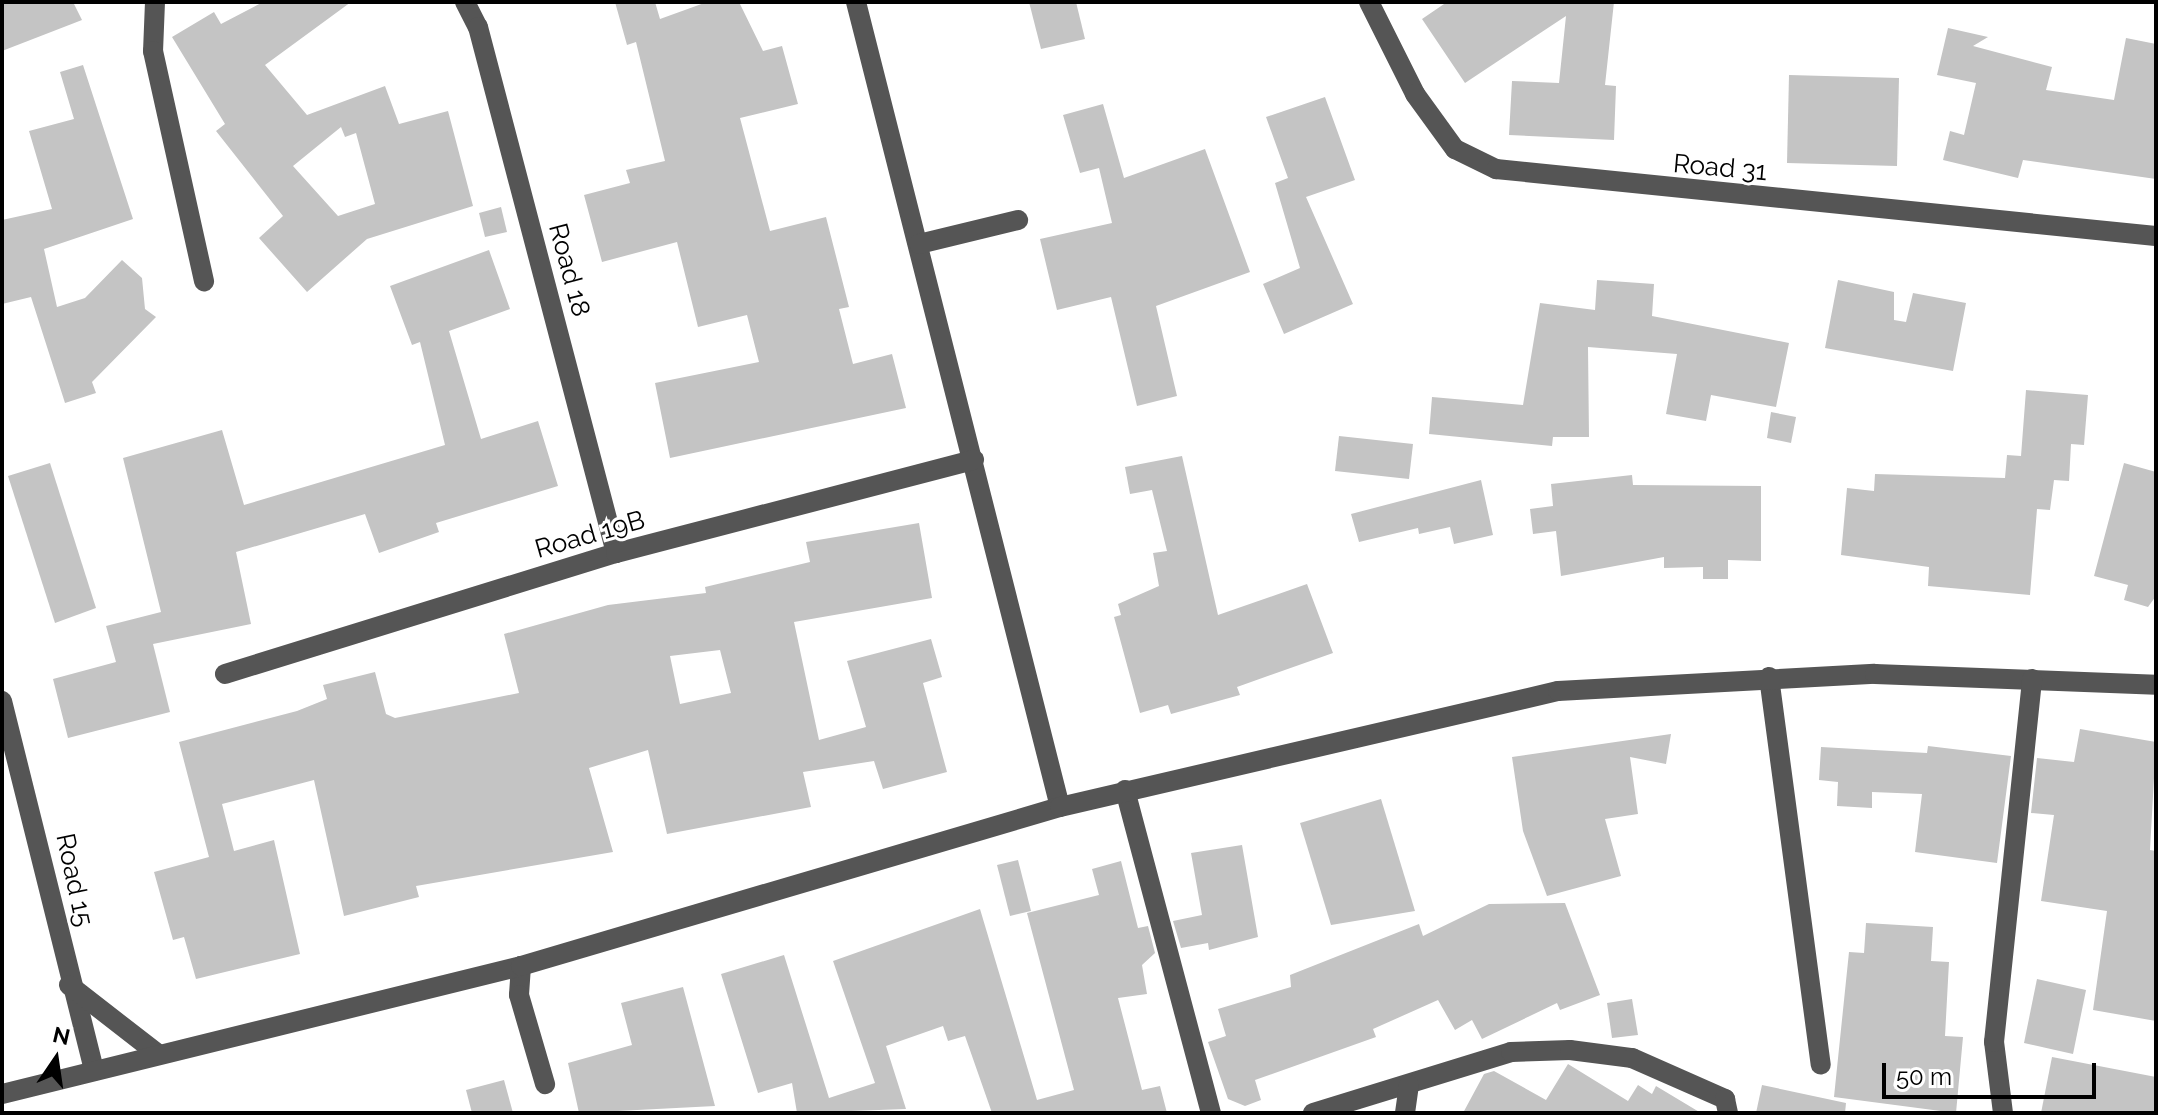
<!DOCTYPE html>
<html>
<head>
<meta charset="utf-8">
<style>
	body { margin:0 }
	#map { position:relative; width:2158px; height:1115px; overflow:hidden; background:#fff; font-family:Raleway,sans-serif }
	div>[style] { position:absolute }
	.building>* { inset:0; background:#c4c4c4 }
	.minor>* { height:20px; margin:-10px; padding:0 10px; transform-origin:10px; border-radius:10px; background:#555 }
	span { translate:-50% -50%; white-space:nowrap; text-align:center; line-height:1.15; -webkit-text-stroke:6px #fff; paint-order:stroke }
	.street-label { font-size:26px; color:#000 }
	.frame { position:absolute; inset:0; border:4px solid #000; pointer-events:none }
	.north { position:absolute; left:16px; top:1019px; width:80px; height:80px; -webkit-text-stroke:6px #fff; paint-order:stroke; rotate:13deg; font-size:22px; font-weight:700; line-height:32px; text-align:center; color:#000 }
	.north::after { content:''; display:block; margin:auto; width:28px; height:36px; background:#000; clip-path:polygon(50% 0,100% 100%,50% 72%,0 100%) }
	.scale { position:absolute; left:1882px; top:1063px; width:214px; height:36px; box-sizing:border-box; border:4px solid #000; border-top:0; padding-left:10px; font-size:24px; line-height:28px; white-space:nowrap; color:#000; -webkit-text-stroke:6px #fff; paint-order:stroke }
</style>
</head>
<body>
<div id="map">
	<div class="building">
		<i style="clip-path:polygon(2px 2px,73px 2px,82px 20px,2px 51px)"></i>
		<i style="clip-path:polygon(evenodd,263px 2px,351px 2px,265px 65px,307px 115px,385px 86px,399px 124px,448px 111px,473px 206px,367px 239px,307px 292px,259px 238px,283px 216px,216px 131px,225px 124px,172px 37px,214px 12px,221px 24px,263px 2px,341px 127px,345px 137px,356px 133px,375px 204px,338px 216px,293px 166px,341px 127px)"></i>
		<i style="clip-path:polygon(615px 2px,655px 2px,660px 19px,707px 2px,739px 2px,763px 51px,782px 46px,798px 104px,740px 118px,770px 231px,826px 217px,849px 307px,839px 309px,853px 364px,892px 354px,906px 408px,670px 458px,655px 383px,759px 362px,747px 315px,698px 327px,677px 242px,602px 262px,584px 195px,630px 183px,626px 170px,665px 161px,636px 42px,627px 45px)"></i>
		<i style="clip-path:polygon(1029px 2px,1076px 2px,1085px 39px,1041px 49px)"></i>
		<i style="clip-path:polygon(1447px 2px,1614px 2px,1605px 85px,1616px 86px,1614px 140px,1509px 135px,1512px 81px,1559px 83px,1566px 16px,1465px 83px,1422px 19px)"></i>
		<i style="clip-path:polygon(1948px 28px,1988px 37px,1973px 46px,2052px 67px,2046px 90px,2114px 100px,2126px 38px,2156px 44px,2156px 179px,2023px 160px,2018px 178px,1943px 160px,1950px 131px,1964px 135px,1976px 83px,1937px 75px)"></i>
		<i style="clip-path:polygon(83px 65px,133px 219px,44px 249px,57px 307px,85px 298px,122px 260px,142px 278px,145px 309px,156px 317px,92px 382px,96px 393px,65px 403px,31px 297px,2px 304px,2px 220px,52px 209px,29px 131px,74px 119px,60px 72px)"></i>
		<i style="clip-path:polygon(1789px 75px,1899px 78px,1897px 166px,1787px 163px)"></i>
		<i style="clip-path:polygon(1325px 97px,1355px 180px,1306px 197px,1353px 304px,1284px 334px,1263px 284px,1300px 268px,1275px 183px,1288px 178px,1266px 117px)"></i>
		<i style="clip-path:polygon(1103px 104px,1124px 178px,1205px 149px,1250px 272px,1156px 306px,1177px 396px,1137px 406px,1111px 297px,1057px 310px,1040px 239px,1112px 223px,1099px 168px,1080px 173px,1063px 115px)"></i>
		<i style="clip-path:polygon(501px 207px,507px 232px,485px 237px,479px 213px)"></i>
		<i style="clip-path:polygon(489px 250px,510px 309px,449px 331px,481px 439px,538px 421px,558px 486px,436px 523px,439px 532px,379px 553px,365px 514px,236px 552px,251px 624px,153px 644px,170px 712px,68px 738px,53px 679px,116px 662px,106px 626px,161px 612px,123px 458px,222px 430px,244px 505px,445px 445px,420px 342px,412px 345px,390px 286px)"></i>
		<i style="clip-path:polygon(1597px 280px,1654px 284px,1652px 316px,1789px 343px,1776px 407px,1711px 395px,1706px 421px,1666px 414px,1677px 354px,1588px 347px,1589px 437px,1553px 437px,1552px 446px,1429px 434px,1432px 397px,1523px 405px,1540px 303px,1595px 310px)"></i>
		<i style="clip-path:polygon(1838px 280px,1894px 292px,1894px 320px,1906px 322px,1913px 293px,1966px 303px,1953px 371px,1825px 348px)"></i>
		<i style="clip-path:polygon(2026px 390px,2088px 395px,2084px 445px,2071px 444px,2069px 481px,2054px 480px,2050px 510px,2037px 509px,2030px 595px,1928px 586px,1929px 567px,1841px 555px,1847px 488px,1874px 491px,1875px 474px,2005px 478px,2007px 455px,2021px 456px)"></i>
		<i style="clip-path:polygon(1771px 412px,1796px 417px,1791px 443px,1767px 438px)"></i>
		<i style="clip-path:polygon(1339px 436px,1413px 444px,1409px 479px,1335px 471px)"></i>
		<i style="clip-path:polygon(1182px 456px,1218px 615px,1307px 584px,1333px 653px,1237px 687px,1240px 695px,1171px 714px,1168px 705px,1140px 713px,1114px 617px,1121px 615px,1118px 604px,1159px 586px,1153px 553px,1167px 551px,1152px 490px,1130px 494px,1125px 467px)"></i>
		<i style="clip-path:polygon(50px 463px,96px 608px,55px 623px,8px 476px)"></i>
		<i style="clip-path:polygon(2124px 463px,2156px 472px,2156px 596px,2148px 607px,2124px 600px,2128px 585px,2094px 576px)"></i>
		<i style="clip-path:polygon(1632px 475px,1633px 485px,1761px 486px,1761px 561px,1728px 560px,1728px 579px,1703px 579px,1703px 567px,1664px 568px,1664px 557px,1561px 576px,1556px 531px,1533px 534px,1530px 509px,1553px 506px,1551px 484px)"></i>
		<i style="clip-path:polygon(1481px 480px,1493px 535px,1454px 544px,1450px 527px,1419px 534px,1418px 528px,1359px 542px,1351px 514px)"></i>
		<i style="clip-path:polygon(evenodd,919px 523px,932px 598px,794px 622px,819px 740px,866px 727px,847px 661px,931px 639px,942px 677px,923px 683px,947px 772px,883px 789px,874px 761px,803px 772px,811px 807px,667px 834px,648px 750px,589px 768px,613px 852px,416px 886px,419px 897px,344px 916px,314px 780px,222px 804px,234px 851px,274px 840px,300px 954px,196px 979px,184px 937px,173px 940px,154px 872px,209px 857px,179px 742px,297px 711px,327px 699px,323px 685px,375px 672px,386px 714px,395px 718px,519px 693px,504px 634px,608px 605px,706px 593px,705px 587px,810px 562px,806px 542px,919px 523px,720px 650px,731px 693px,680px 704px,670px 656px,720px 650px)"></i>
		<i style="clip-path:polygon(2080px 729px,2156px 742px,2150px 850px,2156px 851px,2156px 1021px,2093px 1010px,2107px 911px,2041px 901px,2054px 815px,2031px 813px,2037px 758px,2074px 762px)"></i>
		<i style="clip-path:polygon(1671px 734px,1666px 764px,1630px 757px,1638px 814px,1605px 819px,1621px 876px,1547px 896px,1523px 831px,1512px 757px)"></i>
		<i style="clip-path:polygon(1928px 746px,2011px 756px,1997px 863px,1915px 852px,1922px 794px,1872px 792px,1872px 808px,1837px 806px,1838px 782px,1819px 780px,1821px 747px,1927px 753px)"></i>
		<i style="clip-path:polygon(1381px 799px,1415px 911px,1331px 925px,1300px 823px)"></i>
		<i style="clip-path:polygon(1242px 845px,1258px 937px,1209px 950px,1208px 943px,1181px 948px,1173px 921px,1202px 915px,1191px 853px)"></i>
		<i style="clip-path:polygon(1018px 860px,1031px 911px,1010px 916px,997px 865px)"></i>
		<i style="clip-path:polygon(1121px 861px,1138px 928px,1148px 926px,1155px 953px,1142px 965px,1147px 994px,1118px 998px,1142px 1090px,1160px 1086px,1167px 1113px,992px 1113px,965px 1036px,948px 1041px,943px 1026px,886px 1046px,906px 1109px,797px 1113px,792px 1083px,758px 1093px,721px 974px,784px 955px,829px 1098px,875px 1083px,833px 961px,980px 909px,1037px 1100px,1074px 1090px,1027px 913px,1099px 895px,1092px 869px)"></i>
		<i style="clip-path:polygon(1565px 903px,1600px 995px,1560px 1010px,1557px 1003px,1482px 1039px,1472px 1020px,1455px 1030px,1438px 1000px,1373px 1029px,1376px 1037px,1255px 1080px,1261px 1100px,1245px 1106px,1228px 1099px,1208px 1042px,1226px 1036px,1218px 1009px,1291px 987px,1290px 975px,1419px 924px,1423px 936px,1489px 904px)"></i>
		<i style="clip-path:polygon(1866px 923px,1933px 927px,1931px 961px,1949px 962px,1945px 1036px,1963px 1037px,1956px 1113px,1834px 1097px,1849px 952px,1864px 953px)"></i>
		<i style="clip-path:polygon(2037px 979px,2086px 990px,2073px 1054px,2024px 1043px)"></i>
		<i style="clip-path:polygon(683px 987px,715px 1106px,579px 1113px,568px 1063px,632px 1045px,621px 1003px)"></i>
		<i style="clip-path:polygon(1632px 999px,1638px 1035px,1612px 1038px,1607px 1003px)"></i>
		<i style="clip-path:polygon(2052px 1057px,2156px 1077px,2156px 1113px,2041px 1113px)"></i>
		<i style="clip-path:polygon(1568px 1064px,1628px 1101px,1638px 1085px,1652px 1094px,1656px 1086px,1701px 1113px,1463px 1113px,1484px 1074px,1494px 1071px,1546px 1100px)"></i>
		<i style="clip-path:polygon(504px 1080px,513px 1113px,472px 1113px,466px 1090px)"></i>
		<i style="clip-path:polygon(1762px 1085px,1846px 1103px,1845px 1113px,1756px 1113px)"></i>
	</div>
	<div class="minor">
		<i style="left:155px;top:2px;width:49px;rotate:92.3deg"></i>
		<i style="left:153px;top:51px;width:236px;rotate:77.5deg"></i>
		<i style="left:465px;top:2px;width:28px;rotate:63deg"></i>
		<i style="left:478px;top:27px;width:544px;rotate:75.3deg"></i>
		<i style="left:856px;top:2px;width:830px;rotate:75.78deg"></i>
		<i style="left:1369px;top:2px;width:103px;rotate:63.4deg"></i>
		<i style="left:1415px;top:94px;width:68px;rotate:54deg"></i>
		<i style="left:1455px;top:149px;width:46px;rotate:26deg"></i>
		<i style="left:1496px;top:169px;width:663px;rotate:5.8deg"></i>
		<i style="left:919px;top:244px;width:102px;rotate:-13.6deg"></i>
		<i style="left:225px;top:674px;width:409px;rotate:-17.2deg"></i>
		<i style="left:616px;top:553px;width:370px;rotate:-14.6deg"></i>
		<i style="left:1769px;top:677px;width:391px;rotate:82.4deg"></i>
		<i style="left:2px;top:701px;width:381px;rotate:76deg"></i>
		<i style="left:1125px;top:790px;width:334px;rotate:75.1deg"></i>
		<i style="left:521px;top:966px;width:29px;rotate:94deg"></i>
		<i style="left:519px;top:995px;width:93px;rotate:73.7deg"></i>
		<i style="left:69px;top:985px;width:113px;rotate:37.8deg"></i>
		<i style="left:2px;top:1094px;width:535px;rotate:-13.85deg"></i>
		<i style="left:521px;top:966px;width:562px;rotate:-16.44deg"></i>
		<i style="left:1060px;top:807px;width:511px;rotate:-13.11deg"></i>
		<i style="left:1558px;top:691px;width:317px;rotate:-3.1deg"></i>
		<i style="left:1875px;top:674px;width:281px;rotate:2.2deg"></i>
		<i style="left:1313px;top:1113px;width:207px;rotate:-17.1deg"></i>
		<i style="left:1511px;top:1052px;width:59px;rotate:-1.9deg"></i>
		<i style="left:1570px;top:1050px;width:63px;rotate:7.4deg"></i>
		<i style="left:1632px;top:1058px;width:102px;rotate:23.8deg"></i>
		<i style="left:1725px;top:1099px;width:14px;rotate:78deg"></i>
		<i style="left:1405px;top:1113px;width:28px;rotate:-82deg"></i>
		<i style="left:2003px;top:1113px;width:72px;rotate:-97.2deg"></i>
		<i style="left:1994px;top:1042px;width:365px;rotate:-84deg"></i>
	</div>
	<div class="street-label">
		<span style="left:1720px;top:168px;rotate:5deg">Road 31</span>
		<span style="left:569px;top:270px;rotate:75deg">Road 18</span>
		<span style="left:590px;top:535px;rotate:-16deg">Road 19B</span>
		<span style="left:74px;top:880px;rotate:78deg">Road 15</span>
	</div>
	<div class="frame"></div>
	<div class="north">N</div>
	<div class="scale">50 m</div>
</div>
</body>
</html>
